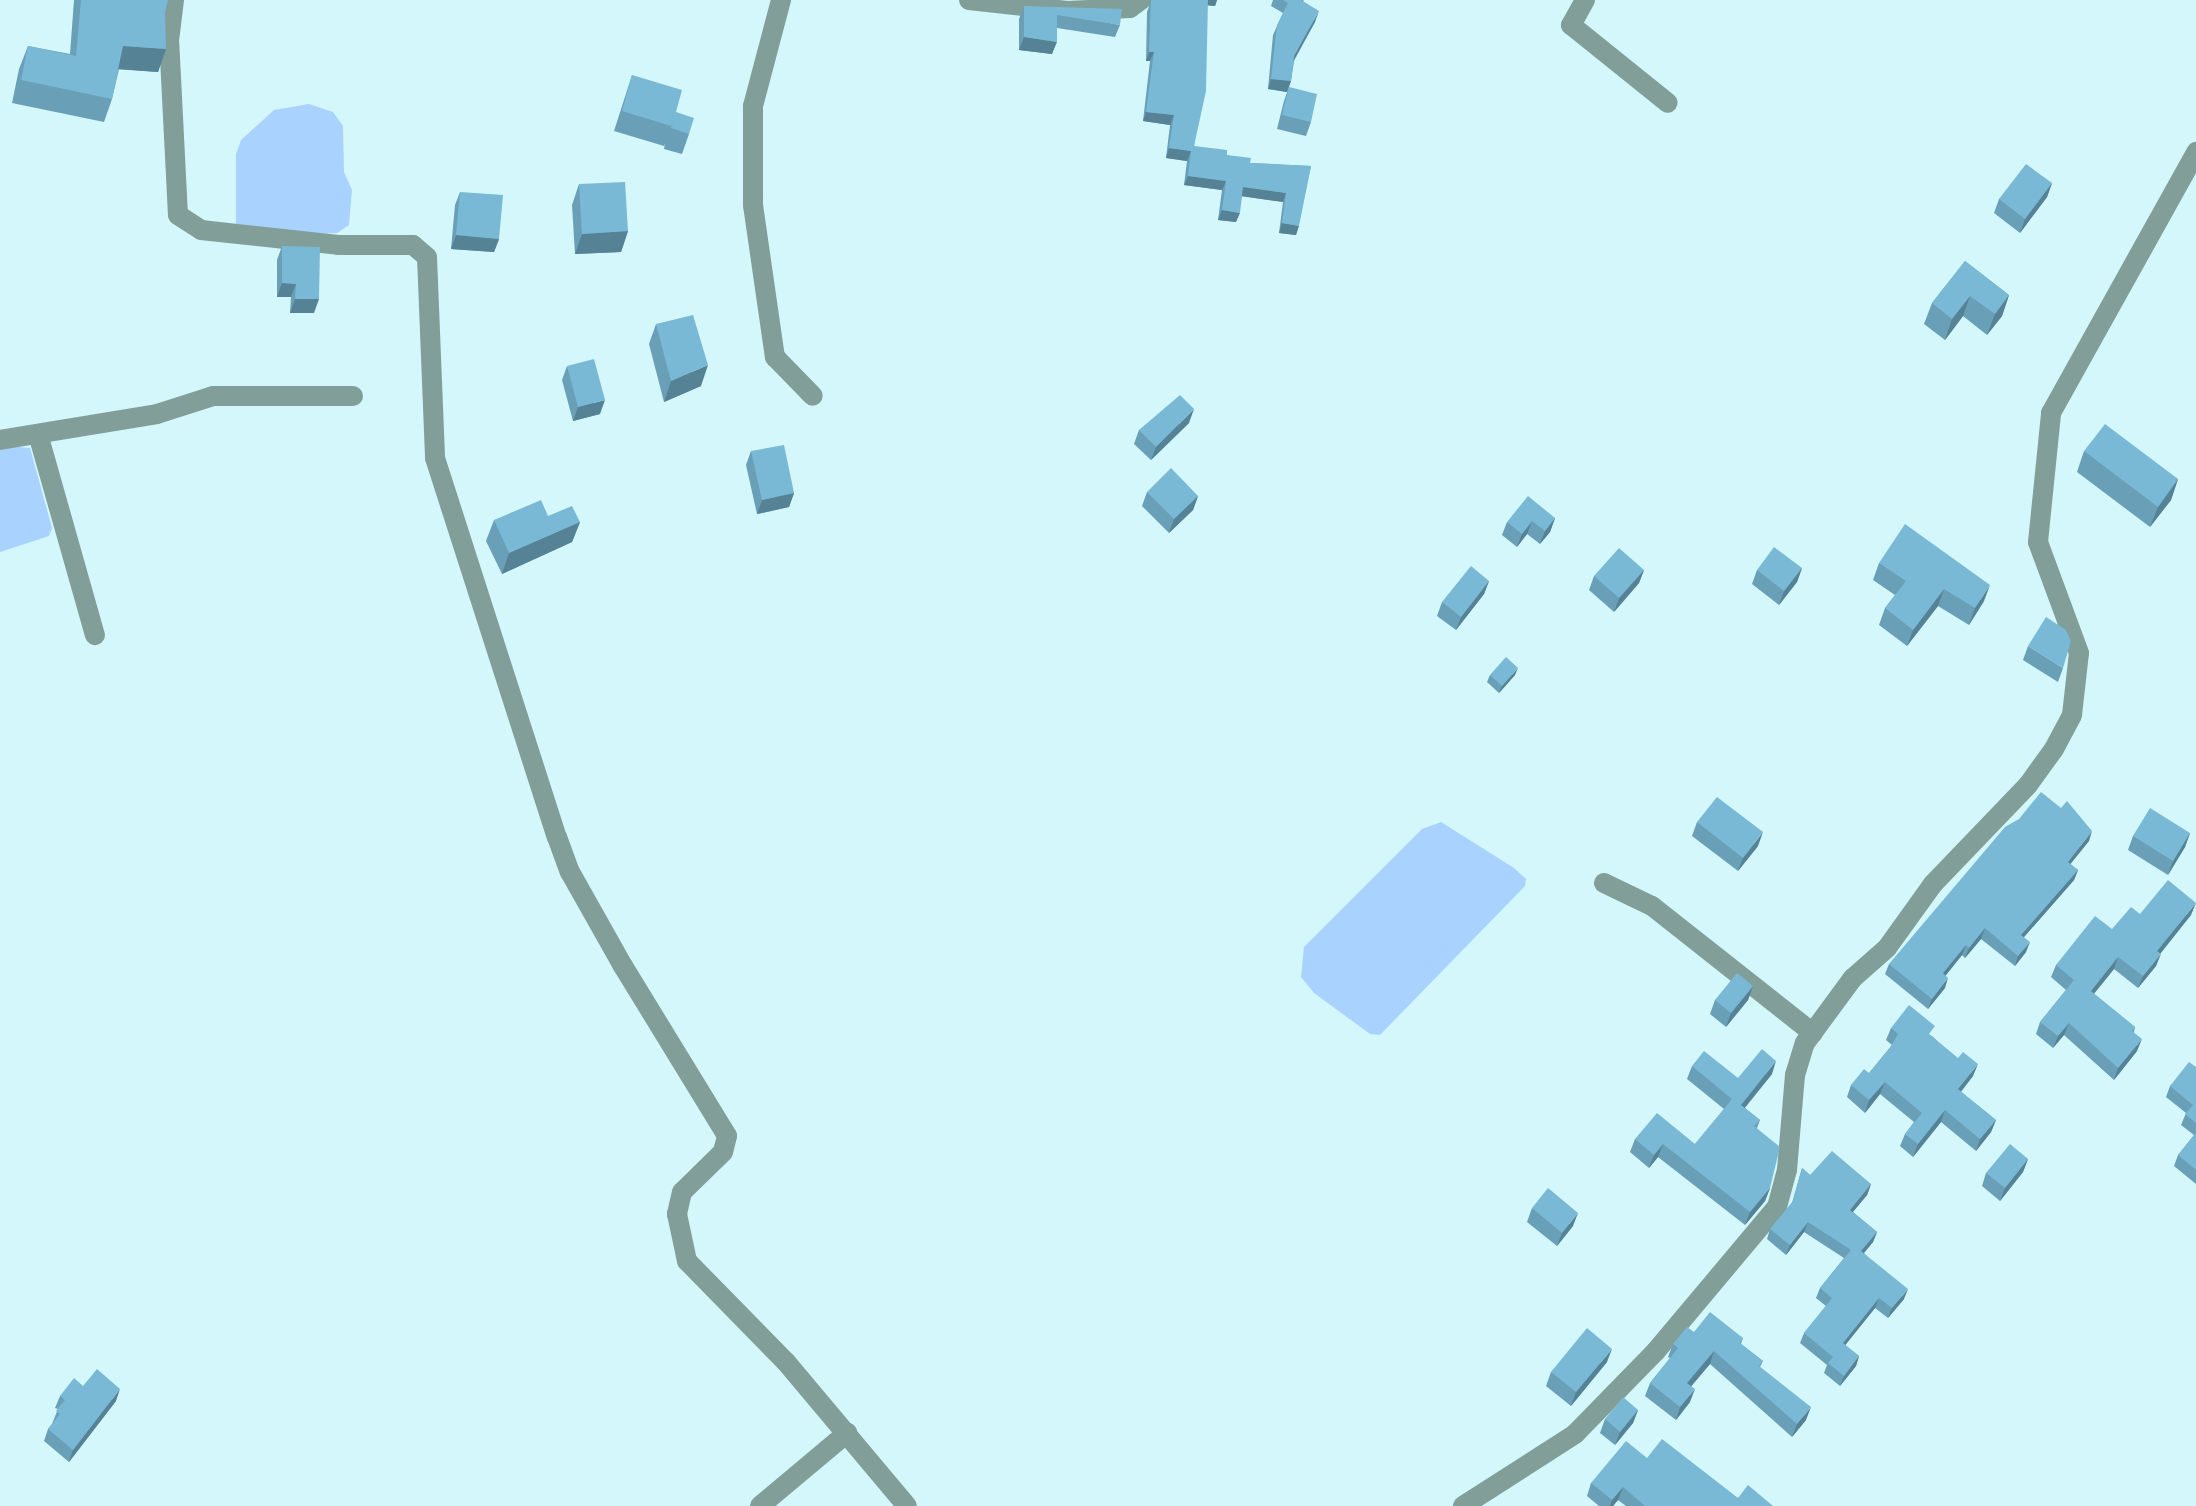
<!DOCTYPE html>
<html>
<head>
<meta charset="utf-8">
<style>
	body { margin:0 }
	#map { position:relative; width:2196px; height:1506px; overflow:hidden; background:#d3f7fb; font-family:Signika,sans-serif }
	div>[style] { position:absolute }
	.water>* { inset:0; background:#a9d2fe }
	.minor>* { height:20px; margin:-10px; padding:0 10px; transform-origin:10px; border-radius:10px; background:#819e98 }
	.wall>* { inset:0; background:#699fb7 }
	.shaded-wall>* { inset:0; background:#558295 }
	.building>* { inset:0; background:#7ab9d5 }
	span { translate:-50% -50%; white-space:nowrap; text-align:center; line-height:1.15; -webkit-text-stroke:8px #d3f7fb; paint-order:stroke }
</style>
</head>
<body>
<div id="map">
	<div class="water">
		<i style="clip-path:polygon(309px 104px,333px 112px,343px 126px,344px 172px,352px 190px,349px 225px,337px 233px,318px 234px,236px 224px,236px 154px,241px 140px,274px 110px)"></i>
		<i style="clip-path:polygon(0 445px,30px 448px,52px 528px,49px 536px,0 552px)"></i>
		<i style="clip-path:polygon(1441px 822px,1514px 868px,1526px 879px,1525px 886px,1380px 1035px,1370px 1034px,1314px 993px,1301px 977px,1304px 947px,1422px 829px)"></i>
	</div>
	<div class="minor">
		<i style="left:174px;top:0;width:38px;rotate:97deg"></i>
		<i style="left:169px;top:38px;width:177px;rotate:87.1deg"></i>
		<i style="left:178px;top:215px;width:27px;rotate:33deg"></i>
		<i style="left:201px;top:230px;width:138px;rotate:6.2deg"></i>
		<i style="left:338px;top:245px;width:75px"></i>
		<i style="left:413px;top:245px;width:18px;rotate:41deg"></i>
		<i style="left:427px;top:257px;width:201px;rotate:87.7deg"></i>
		<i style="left:435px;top:458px;width:398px;rotate:72.2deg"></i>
		<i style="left:557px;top:837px;width:37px;rotate:70deg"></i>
		<i style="left:570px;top:872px;width:108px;rotate:60.6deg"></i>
		<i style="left:623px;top:966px;width:199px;rotate:58.5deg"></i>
		<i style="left:727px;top:1136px;width:16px;rotate:104deg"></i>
		<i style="left:723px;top:1152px;width:57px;rotate:135.7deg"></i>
		<i style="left:682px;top:1192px;width:23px;rotate:103deg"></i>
		<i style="left:677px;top:1214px;width:48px;rotate:78deg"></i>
		<i style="left:687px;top:1261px;width:141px;rotate:45.6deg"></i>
		<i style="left:786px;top:1362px;width:188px;rotate:50deg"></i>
		<i style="left:781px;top:0;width:110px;rotate:104.8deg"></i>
		<i style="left:753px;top:106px;width:99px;rotate:90deg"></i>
		<i style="left:753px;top:205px;width:154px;rotate:81.8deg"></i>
		<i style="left:775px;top:357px;width:54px;rotate:45.7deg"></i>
		<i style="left:969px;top:0;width:99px;rotate:6.4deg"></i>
		<i style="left:1067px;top:11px;width:63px;rotate:-2.7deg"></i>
		<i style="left:1130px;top:8px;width:14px;rotate:-36deg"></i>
		<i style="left:1585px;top:0;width:29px;rotate:119deg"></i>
		<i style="left:1571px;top:25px;width:124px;rotate:38.8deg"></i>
		<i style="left:38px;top:434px;width:209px;rotate:74.2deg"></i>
		<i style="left:0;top:440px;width:159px;rotate:-9.4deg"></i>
		<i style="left:157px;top:414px;width:59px;rotate:-17.8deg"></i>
		<i style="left:213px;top:396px;width:140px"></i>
		<i style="left:1604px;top:883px;width:53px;rotate:25.6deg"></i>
		<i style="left:1652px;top:906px;width:205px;rotate:38.3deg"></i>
		<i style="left:760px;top:1506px;width:114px;rotate:-40deg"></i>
		<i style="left:1463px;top:1506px;width:133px;rotate:-32.7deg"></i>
		<i style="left:1575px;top:1434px;width:116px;rotate:-45.7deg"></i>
		<i style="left:1656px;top:1351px;width:188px;rotate:-50deg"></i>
		<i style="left:1777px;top:1207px;width:38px;rotate:-75deg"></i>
		<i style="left:1787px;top:1170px;width:95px;rotate:-85.2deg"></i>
		<i style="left:1795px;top:1075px;width:34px;rotate:-73deg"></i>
		<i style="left:1805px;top:1043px;width:81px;rotate:-53.6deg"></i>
		<i style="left:1853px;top:978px;width:45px;rotate:-41.4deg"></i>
		<i style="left:1887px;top:948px;width:79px;rotate:-54.3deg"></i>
		<i style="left:1933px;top:884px;width:137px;rotate:-46.2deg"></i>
		<i style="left:2028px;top:785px;width:44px;rotate:-54.2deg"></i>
		<i style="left:2054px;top:749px;width:38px;rotate:-62deg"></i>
		<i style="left:2072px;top:715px;width:62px;rotate:-83.6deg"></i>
		<i style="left:2079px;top:653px;width:118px;rotate:-110.3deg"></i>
		<i style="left:2038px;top:542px;width:130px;rotate:-84.2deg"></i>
		<i style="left:2051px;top:413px;width:299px;rotate:-60.9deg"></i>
	</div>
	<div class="wall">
		<i style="clip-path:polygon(74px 0,168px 0,165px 13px,166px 49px,158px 72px,119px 69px,112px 99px,104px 122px,12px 103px,19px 69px,28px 46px,70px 54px)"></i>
		<i style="clip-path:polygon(1151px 0,1217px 0,1215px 6px,1207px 5px,1194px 146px,1250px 163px,1311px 166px,1296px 235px,1279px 233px,1283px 202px,1242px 196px,1236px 222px,1218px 220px,1222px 190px,1184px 185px,1187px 161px,1166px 158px,1170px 125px,1143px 121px,1150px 61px,1146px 61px,1147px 12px)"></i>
		<i style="clip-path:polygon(1273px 0,1304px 0,1303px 1px,1315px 22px,1294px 61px,1291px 81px,1287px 92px,1268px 89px,1273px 35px,1283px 13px,1271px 6px)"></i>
		<i style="clip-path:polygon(1024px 6px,1120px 25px,1115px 37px,1057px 28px,1052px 54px,1019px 50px,1019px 19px)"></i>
		<i style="clip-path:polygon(632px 75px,676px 112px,689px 134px,682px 154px,664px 149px,665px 143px,664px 146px,614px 131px)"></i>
		<i style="clip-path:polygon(1289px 87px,1311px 122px,1306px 136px,1277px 129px,1284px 101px)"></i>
		<i style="clip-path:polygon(2052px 183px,2047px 197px,2020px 233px,1994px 213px,1999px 199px)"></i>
		<i style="clip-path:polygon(579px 184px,628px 231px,621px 252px,575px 254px,572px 205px)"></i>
		<i style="clip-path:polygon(460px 192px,499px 239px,494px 252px,451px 249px,455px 205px)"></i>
		<i style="clip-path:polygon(282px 246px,314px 313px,290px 313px,291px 297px,277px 297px,277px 260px)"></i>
		<i style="clip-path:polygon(1965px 261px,2009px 295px,2002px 316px,1987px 335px,1963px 316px,1945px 340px,1924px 324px,1932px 303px)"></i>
		<i style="clip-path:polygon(656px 324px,701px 386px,664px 402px,649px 344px)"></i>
		<i style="clip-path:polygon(567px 366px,600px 414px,573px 421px,562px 380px)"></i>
		<i style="clip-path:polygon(1189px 423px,1151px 460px,1134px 444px,1139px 430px)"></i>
		<i style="clip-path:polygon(751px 451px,794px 493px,789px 507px,757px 514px,746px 465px)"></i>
		<i style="clip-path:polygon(2084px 451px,2178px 479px,2171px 500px,2150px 527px,2077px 472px)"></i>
		<i style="clip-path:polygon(1147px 492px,1198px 496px,1193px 510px,1169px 533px,1142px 506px)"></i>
		<i style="clip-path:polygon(548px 516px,580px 522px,572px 542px,502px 574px,486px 541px,494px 520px)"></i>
		<i style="clip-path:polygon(1555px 518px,1550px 532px,1540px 544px,1527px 534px,1517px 547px,1502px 535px,1507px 522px)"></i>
		<i style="clip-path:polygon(1879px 563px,1984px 601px,1969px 625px,1938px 606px,1907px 646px,1879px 625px,1885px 608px,1895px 595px,1873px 580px)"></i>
		<i style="clip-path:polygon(1802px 568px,1797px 582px,1779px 605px,1752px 584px,1757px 570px)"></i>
		<i style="clip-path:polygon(1644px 570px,1639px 583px,1614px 612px,1589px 590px,1594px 576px)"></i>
		<i style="clip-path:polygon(1489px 581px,1484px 594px,1456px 630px,1437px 616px,1442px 602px)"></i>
		<i style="clip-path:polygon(2028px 646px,2063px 668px,2058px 682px,2023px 660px)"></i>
		<i style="clip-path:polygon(1490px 675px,1515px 675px,1499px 693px,1487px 682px)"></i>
		<i style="clip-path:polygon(1697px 822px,1758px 846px,1738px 871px,1692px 836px)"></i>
		<i style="clip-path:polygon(2190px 833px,2185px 847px,2168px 875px,2128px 850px,2133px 836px)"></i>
		<i style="clip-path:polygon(2089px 841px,2070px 864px,2078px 870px,2074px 880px,2024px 937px,2026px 952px,2015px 966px,1981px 939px,1965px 958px,1962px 955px,1945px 976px,1945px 988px,1928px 1009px,1885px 974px,1889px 964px)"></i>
		<i style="clip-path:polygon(2140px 914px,2191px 915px,2160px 953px,2156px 966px,2138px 988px,2114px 969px,2094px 994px,2135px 1027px,2134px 1032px,2137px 1051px,2114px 1080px,2064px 1035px,2053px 1048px,2036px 1034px,2040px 1022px,2066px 990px,2051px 977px,2056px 965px)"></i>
		<i style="clip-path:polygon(1753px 986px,1748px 1000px,1726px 1027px,1710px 1014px,1715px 1000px)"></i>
		<i style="clip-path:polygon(1891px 1028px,1932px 1036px,1973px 1076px,1961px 1092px,1996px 1120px,1991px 1132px,1976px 1151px,1941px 1122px,1913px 1157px,1900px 1146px,1905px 1134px,1914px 1122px,1880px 1094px,1865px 1113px,1847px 1097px,1851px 1085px,1869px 1073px,1892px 1045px,1886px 1040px)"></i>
		<i style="clip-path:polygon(1692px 1066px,1738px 1078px,1772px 1074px,1745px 1108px,1760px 1120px,1757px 1128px,1770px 1188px,1765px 1201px,1745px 1225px,1658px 1157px,1649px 1168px,1630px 1152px,1635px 1139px,1695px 1144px,1724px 1109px,1687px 1079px)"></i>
		<i style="clip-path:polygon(2196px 1067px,2196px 1184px,2174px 1166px,2178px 1155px,2194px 1135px,2181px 1125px,2186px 1113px,2166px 1097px,2170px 1086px)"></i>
		<i style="clip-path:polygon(2028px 1159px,2023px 1172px,2000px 1201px,1982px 1186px,1986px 1173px)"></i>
		<i style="clip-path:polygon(1802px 1168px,1810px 1175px,1871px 1184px,1867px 1195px,1853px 1212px,1877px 1232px,1873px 1242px,1864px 1253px,1904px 1299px,1888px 1318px,1875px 1308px,1845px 1345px,1859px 1356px,1856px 1366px,1840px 1386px,1824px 1373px,1827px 1365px,1800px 1343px,1804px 1333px,1826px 1306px,1816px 1298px,1820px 1288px,1844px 1258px,1804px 1232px,1786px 1255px,1767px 1239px,1770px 1229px,1792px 1203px)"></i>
		<i style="clip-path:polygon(1532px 1208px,1573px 1226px,1557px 1246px,1527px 1222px)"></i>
		<i style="clip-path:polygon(1694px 1332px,1743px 1338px,1741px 1344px,1763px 1361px,1760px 1367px,1806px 1420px,1792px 1437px,1710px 1364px,1691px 1386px,1690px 1402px,1676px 1420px,1645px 1396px,1650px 1383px,1670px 1358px,1668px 1357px,1673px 1344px)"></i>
		<i style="clip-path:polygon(1607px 1362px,1571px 1406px,1546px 1386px,1551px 1372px)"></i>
		<i style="clip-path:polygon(83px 1386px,116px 1401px,69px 1462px,44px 1441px,48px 1429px,52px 1424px,58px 1409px,55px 1408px,60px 1396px)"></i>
		<i style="clip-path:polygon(1638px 1410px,1633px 1423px,1615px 1445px,1600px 1433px,1605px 1419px)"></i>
		<i style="clip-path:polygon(1647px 1458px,1738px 1498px,1773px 1506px,1626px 1506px,1618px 1500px,1613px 1506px,1599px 1506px,1587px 1496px,1591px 1483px)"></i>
	</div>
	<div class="shaded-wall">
		<i style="clip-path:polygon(1206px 0,1217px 0,1215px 6px,1204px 5px)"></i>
		<i style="clip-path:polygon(1319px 11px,1315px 22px,1290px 66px,1294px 56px)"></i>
		<i style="clip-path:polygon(1024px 37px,1057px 42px,1052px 54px,1019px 50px)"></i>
		<i style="clip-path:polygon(123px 46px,166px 49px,158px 72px,115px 69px)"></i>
		<i style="clip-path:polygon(1149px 52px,1154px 52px,1150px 61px,1146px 61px)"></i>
		<i style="clip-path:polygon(1271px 79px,1291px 81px,1287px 92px,1268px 89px)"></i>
		<i style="clip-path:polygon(1146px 112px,1174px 115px,1170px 125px,1143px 121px)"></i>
		<i style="clip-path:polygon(1169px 148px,1191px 151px,1187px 161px,1166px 158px)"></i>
		<i style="clip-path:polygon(1188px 176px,1226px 181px,1222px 190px,1184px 185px)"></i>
		<i style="clip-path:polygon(2052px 183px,2047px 197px,2020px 233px,2025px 219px)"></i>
		<i style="clip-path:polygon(1243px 187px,1286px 193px,1283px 202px,1240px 196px)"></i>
		<i style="clip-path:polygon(1222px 210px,1240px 213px,1236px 222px,1218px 220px)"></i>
		<i style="clip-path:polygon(1282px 223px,1299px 226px,1296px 235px,1279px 233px)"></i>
		<i style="clip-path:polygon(628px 231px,621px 252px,575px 254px,582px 234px)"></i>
		<i style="clip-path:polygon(456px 235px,499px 239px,494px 252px,451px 249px)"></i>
		<i style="clip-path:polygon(282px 283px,296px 284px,291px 297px,277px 297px)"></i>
		<i style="clip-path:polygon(2009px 295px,2002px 316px,1987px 335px,1995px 314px)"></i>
		<i style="clip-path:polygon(1970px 296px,1963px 316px,1945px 340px,1952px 319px)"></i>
		<i style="clip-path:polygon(295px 299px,319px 299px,314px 313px,290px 313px)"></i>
		<i style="clip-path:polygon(708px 365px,701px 386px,664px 402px,671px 381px)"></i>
		<i style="clip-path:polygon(605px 400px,600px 414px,573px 421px,578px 407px)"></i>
		<i style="clip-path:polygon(1194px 409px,1189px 423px,1151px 460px,1156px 447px)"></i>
		<i style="clip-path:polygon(2178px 479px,2171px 500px,2150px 527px,2158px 507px)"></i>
		<i style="clip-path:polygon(794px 493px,789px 507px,757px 514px,762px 500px)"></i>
		<i style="clip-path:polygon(1198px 496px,1193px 510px,1169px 533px,1174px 519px)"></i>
		<i style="clip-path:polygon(1555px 518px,1550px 532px,1540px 544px,1545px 531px)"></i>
		<i style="clip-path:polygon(1532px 521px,1527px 534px,1517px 547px,1522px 534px)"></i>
		<i style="clip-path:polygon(580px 522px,572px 542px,502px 574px,509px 553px)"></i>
		<i style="clip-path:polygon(1802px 568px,1797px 582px,1779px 605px,1784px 591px)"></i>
		<i style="clip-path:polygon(1644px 570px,1639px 583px,1614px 612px,1619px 598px)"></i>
		<i style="clip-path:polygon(1489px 581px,1484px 594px,1456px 630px,1461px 617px)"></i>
		<i style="clip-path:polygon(1990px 585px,1984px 601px,1969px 625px,1975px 608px)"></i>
		<i style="clip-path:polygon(1944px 589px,1938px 606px,1907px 646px,1913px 630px)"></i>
		<i style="clip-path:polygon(1518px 668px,1515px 675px,1499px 693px,1502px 686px)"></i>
		<i style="clip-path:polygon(2092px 831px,2089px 841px,2064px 872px,2068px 862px)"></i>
		<i style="clip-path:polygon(1763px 832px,1758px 846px,1738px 871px,1743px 858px)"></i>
		<i style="clip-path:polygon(2190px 833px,2185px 847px,2168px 875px,2173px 861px)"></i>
		<i style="clip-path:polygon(2078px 870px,2074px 880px,2017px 945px,2021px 935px)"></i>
		<i style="clip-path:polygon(2196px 903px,2191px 915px,2153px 963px,2157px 951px)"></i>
		<i style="clip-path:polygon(1985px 928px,1981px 939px,1965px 958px,1969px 948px)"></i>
		<i style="clip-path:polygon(2030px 942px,2026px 952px,2015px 966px,2018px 956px)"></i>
		<i style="clip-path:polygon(1966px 945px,1962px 955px,1939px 984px,1943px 973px)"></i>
		<i style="clip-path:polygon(2161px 954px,2156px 966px,2138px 988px,2143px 976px)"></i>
		<i style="clip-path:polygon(2118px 957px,2114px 969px,2086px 1003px,2091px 991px)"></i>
		<i style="clip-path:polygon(1948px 978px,1945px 988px,1928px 1009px,1932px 999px)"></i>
		<i style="clip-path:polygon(1753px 986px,1748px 1000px,1726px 1027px,1731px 1013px)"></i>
		<i style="clip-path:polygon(2069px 1023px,2064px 1035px,2053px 1048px,2058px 1036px)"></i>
		<i style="clip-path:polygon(2142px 1039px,2137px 1051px,2114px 1080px,2118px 1068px)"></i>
		<i style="clip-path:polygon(1776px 1061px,1772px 1074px,1736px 1118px,1741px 1105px)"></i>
		<i style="clip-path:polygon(1978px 1064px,1973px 1076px,1953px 1101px,1958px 1089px)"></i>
		<i style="clip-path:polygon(1885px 1082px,1880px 1094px,1865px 1113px,1869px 1100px)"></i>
		<i style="clip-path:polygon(1945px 1110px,1941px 1122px,1913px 1157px,1918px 1144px)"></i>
		<i style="clip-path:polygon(1996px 1120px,1991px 1132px,1976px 1151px,1980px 1139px)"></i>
		<i style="clip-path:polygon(1663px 1144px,1658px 1157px,1649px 1168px,1654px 1155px)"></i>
		<i style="clip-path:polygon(2028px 1159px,2023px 1172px,2000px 1201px,2005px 1188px)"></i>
		<i style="clip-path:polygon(1871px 1184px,1867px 1195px,1846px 1220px,1850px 1210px)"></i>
		<i style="clip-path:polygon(1770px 1188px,1765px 1201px,1745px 1225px,1750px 1212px)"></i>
		<i style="clip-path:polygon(1578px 1213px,1573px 1226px,1557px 1246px,1562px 1233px)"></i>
		<i style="clip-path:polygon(1808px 1222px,1804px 1232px,1786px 1255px,1790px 1245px)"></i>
		<i style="clip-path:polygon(1877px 1232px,1873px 1242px,1857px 1261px,1861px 1251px)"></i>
		<i style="clip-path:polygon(1908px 1289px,1904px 1299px,1888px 1318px,1892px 1308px)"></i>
		<i style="clip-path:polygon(1879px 1298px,1875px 1308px,1839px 1353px,1843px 1343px)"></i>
		<i style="clip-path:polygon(1612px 1349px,1607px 1362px,1571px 1406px,1576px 1392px)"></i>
		<i style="clip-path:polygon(1714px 1351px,1710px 1364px,1683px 1396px,1687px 1383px)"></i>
		<i style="clip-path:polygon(1859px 1356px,1856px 1366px,1840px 1386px,1844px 1376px)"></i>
		<i style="clip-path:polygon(120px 1389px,116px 1401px,69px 1462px,73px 1450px)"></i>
		<i style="clip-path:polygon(1695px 1389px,1690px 1402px,1676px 1420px,1680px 1407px)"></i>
		<i style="clip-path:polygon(1811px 1407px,1806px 1420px,1792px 1437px,1797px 1424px)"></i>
		<i style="clip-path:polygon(1638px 1410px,1633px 1423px,1615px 1445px,1620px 1432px)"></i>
		<i style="clip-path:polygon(1623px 1487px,1618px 1500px,1613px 1506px,1610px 1506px,1612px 1500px)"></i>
	</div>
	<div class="building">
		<i style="clip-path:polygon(81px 0,168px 0,165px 13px,166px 49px,123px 46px,112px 99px,21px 80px,28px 46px,76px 56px)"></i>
		<i style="clip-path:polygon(1151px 0,1208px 0,1206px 91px,1194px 146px,1227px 150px,1227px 155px,1251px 158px,1250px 163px,1311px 166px,1299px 226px,1282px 223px,1286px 193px,1243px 187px,1240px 213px,1222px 210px,1226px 181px,1188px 176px,1191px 151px,1169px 148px,1174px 115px,1146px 112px,1154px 52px,1149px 52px)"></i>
		<i style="clip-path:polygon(1283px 0,1301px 0,1319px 11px,1294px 56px,1291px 81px,1271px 79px,1277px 25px,1288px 3px)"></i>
		<i style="clip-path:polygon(1024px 6px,1122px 9px,1120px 25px,1057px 15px,1057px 42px,1024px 37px)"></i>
		<i style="clip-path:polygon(632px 75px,682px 90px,676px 112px,694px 118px,689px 134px,671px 128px,673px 120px,671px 126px,622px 111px)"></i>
		<i style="clip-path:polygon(1289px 87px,1317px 94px,1311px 122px,1282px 115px)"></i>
		<i style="clip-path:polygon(2026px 164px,2052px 183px,2025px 219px,1999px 199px)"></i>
		<i style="clip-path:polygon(625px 182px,628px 231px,582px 234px,579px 184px)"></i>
		<i style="clip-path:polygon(460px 192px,503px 195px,499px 239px,456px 235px)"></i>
		<i style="clip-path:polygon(282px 246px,320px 247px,319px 299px,295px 299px,296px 284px,282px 283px)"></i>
		<i style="clip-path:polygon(1965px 261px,2009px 295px,1995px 314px,1970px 296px,1952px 319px,1932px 303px)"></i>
		<i style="clip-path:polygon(693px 315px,708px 365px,671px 381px,656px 324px)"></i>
		<i style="clip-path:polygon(594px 359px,605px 400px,578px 407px,567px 366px)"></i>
		<i style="clip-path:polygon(1180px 395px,1194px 409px,1156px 447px,1139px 430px)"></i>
		<i style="clip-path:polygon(2105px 424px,2178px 479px,2158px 507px,2084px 451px)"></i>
		<i style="clip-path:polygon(784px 445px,794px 493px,762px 500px,751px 451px)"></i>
		<i style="clip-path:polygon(1171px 468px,1198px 496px,1174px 519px,1147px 492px)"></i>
		<i style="clip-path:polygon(1528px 496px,1555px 518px,1545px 531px,1532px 521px,1522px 534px,1507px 522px)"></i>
		<i style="clip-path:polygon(541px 500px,548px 516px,572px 506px,580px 522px,509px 553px,494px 520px)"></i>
		<i style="clip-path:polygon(1905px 524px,1990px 585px,1975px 608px,1944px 589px,1913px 630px,1885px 608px,1906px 581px,1879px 563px)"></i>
		<i style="clip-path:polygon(1774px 547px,1802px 568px,1784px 591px,1757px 570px)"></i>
		<i style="clip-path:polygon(1619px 548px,1644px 570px,1619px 598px,1594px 576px)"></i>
		<i style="clip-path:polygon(1471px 566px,1489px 581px,1461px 617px,1442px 602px)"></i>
		<i style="clip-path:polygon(2046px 617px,2066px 630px,2071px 641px,2063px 668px,2028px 646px)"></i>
		<i style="clip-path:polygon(1506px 657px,1518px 668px,1502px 686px,1490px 675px)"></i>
		<i style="clip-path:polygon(2041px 792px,2061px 808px,2067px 801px,2092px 831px,2068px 862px,2078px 870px,2021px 935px,2030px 942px,2018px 956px,1985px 928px,1969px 948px,1966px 945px,1943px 973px,1948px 978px,1932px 999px,1889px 964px,2005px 827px,2019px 819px)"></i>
		<i style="clip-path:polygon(1717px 797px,1763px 832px,1743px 858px,1697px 822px)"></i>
		<i style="clip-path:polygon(2150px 808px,2190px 833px,2173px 861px,2133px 836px)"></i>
		<i style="clip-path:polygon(2168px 880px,2196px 903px,2157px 951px,2161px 954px,2143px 976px,2118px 957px,2091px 991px,2135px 1027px,2132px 1031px,2142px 1039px,2118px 1068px,2069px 1023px,2058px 1036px,2040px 1022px,2074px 980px,2056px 965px,2095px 916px,2112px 929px,2131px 907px,2140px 914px)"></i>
		<i style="clip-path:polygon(1737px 973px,1753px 986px,1731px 1013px,1715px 1000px)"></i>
		<i style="clip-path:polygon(1909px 1005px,1935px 1026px,1929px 1034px,1958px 1058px,1963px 1052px,1978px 1064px,1958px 1089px,1996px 1120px,1980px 1139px,1945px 1110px,1918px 1144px,1905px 1134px,1922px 1113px,1885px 1082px,1869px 1100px,1851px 1085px,1864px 1069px,1869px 1073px,1890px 1048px,1898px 1034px,1891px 1028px)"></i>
		<i style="clip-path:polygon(1762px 1049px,1776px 1061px,1741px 1105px,1760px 1120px,1754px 1126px,1780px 1147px,1770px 1188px,1750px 1212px,1663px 1144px,1654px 1155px,1635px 1139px,1657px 1113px,1695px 1144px,1732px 1099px,1692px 1066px,1704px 1051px,1738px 1078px)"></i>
		<i style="clip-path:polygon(2189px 1062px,2196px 1067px,2196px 1123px,2185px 1114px,2193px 1105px,2170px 1086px)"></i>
		<i style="clip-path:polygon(2196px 1133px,2196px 1170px,2178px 1155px)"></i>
		<i style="clip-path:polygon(2010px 1144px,2028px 1159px,2005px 1188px,1986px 1173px)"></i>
		<i style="clip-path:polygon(1832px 1151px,1871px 1184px,1850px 1210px,1877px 1232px,1861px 1251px,1908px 1289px,1892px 1308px,1879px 1298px,1843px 1343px,1859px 1356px,1844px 1376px,1828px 1363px,1833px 1357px,1804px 1333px,1832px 1298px,1820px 1288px,1851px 1250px,1808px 1222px,1790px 1245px,1770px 1229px,1793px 1201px,1802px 1168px,1810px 1175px)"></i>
		<i style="clip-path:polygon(1548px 1188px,1578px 1213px,1562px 1233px,1532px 1208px)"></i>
		<i style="clip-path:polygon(1710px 1312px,1743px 1338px,1740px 1343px,1763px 1361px,1759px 1366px,1811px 1407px,1797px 1424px,1714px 1351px,1687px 1383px,1695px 1389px,1680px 1407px,1650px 1383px,1678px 1348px,1673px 1344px,1687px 1327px,1694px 1332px)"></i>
		<i style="clip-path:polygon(1587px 1328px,1612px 1349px,1576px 1392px,1551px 1372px)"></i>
		<i style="clip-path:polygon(97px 1369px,120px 1389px,73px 1450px,48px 1429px,60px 1414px,56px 1411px,65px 1400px,60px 1396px,74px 1378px,83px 1386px)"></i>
		<i style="clip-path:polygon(1623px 1397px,1638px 1410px,1620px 1432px,1605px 1419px)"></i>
		<i style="clip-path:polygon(1662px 1439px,1738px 1498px,1748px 1485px,1773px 1506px,1645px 1506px,1623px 1487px,1612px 1500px,1591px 1483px,1626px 1441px,1647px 1458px)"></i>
	</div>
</div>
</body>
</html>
